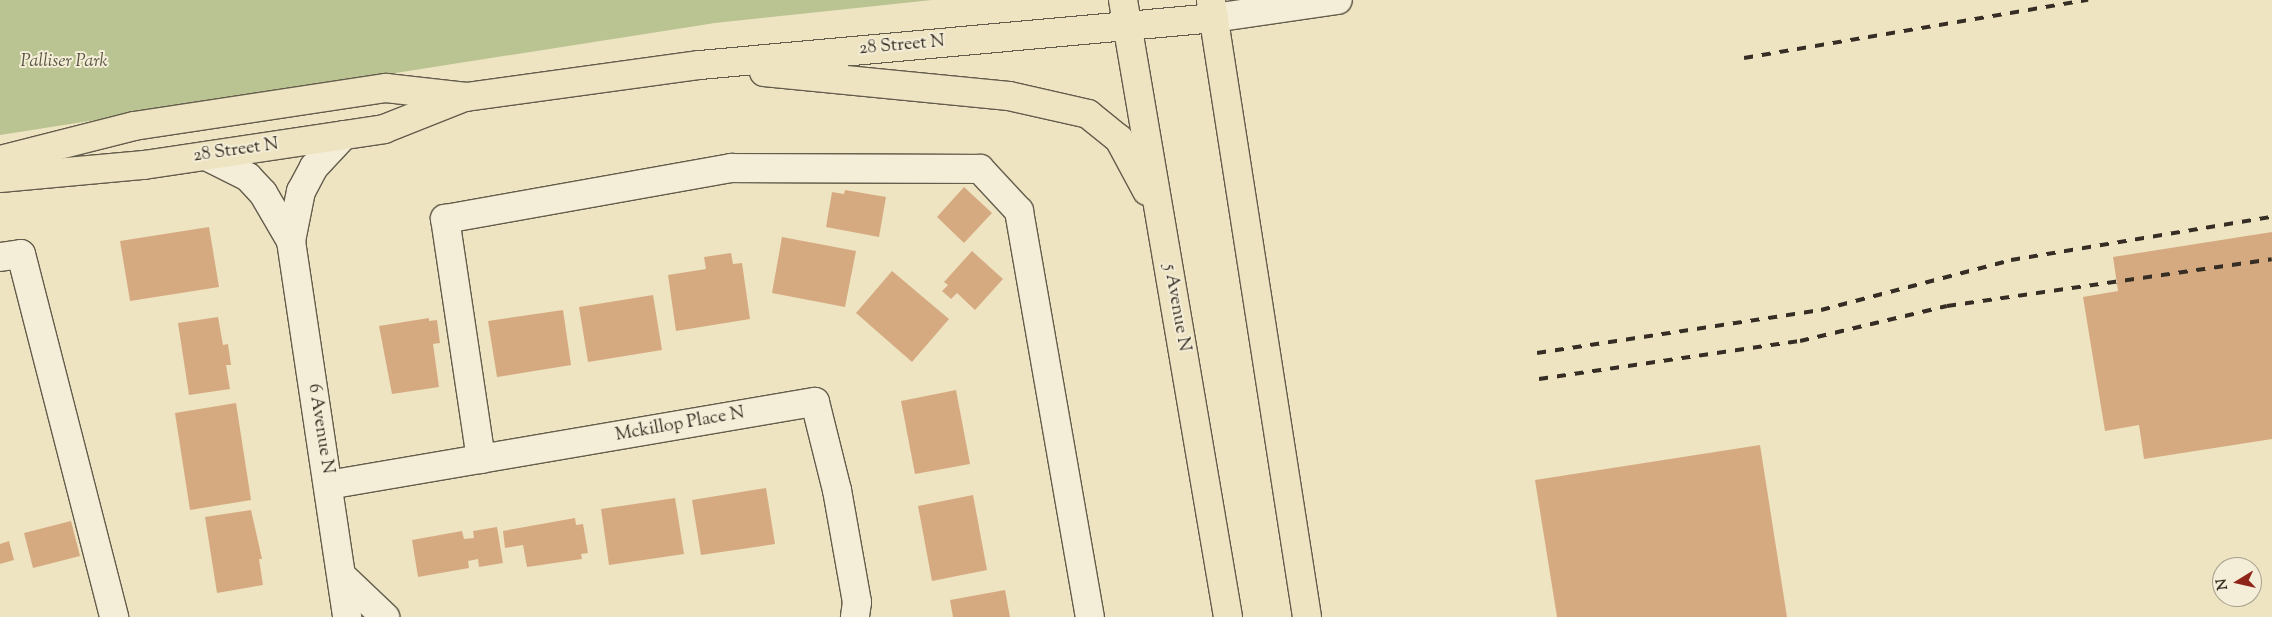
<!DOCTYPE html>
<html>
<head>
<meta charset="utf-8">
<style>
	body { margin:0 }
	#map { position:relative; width:2272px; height:617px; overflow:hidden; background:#eee4c2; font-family:"Sorts Mill Goudy",serif }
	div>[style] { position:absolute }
	.green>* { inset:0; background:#bac492 }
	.building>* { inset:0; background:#d6aa81 }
	.roads { filter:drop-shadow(1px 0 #645c4c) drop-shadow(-1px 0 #645c4c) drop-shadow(0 1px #645c4c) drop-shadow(0 -1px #645c4c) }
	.minor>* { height:28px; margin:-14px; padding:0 14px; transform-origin:14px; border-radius:14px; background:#f4edd7 }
	.major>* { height:28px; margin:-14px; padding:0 14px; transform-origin:14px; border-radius:14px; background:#eee4c2 }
	.rail>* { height:4px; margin-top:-2px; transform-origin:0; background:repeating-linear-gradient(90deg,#362e24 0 9px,transparent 0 18px) }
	span { translate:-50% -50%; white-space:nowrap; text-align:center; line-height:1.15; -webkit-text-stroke:4px #f4edd7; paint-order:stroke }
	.street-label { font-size:18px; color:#362e24 }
	.park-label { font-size:18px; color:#575440; font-style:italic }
	.north { position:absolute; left:2212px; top:557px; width:50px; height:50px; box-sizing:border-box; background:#f4edd7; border:1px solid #a8a18f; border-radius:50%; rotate:261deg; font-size:14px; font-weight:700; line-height:20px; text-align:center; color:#362e24 }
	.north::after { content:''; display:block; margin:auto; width:18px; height:22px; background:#8f2418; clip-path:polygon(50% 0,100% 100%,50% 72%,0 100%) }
</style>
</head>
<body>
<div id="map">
	<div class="green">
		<i style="clip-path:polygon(0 0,932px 0,715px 23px,0 135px)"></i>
	</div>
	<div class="building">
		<i style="clip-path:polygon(964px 187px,992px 213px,964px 243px,937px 217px)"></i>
		<i style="clip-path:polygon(845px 190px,886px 197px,879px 237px,826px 227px,832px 192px,844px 194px)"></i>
		<i style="clip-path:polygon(209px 227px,219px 287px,130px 301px,120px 241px)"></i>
		<i style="clip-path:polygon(2272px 232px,2272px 439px,2144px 459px,2139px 425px,2105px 431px,2083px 297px,2118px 291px,2113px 257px)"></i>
		<i style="clip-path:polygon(782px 237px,856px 251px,845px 307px,772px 293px)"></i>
		<i style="clip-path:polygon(972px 251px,1003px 279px,975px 310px,957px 293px,951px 299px,942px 291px,948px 285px,944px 282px)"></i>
		<i style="clip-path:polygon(731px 253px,733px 264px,742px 263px,750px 319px,676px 331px,668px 275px,706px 269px,704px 257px)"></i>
		<i style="clip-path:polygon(892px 271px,949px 319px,912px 362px,856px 313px)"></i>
		<i style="clip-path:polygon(653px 295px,662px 350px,588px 362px,579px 307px)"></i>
		<i style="clip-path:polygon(563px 310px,571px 365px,497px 377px,488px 321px)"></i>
		<i style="clip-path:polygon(218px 317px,223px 345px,228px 344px,231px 365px,226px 365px,230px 389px,189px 395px,178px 323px)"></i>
		<i style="clip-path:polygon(429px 318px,429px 321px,437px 320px,440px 343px,433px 344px,439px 387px,392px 394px,379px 326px)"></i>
		<i style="clip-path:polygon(956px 390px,970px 464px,915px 474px,901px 401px)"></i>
		<i style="clip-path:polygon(236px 403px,251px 500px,190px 510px,175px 413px)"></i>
		<i style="clip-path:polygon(1760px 445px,1787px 617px,1557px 617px,1535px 480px)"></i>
		<i style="clip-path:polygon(766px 488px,775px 544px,701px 555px,692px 500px)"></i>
		<i style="clip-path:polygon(973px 495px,987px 570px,932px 581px,918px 506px)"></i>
		<i style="clip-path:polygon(675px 498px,684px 554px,609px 565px,601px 509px)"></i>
		<i style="clip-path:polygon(251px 510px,262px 559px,259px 559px,263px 585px,217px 593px,205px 517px)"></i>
		<i style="clip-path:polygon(575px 518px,576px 525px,583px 524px,588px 553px,581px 554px,582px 559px,527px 567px,523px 545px,505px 548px,503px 531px)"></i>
		<i style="clip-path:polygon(71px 521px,80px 556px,33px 568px,24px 533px)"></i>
		<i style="clip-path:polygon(497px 527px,503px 563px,479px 567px,478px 559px,468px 561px,469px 568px,418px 577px,412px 540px,462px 531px,464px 539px,474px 538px,473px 531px)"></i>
		<i style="clip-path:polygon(9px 541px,14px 560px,0 564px,0 544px)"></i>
		<i style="clip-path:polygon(1005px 590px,1010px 617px,953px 617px,950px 600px)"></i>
	</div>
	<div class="roads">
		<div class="minor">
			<i style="left:1214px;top:18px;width:125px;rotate:-8.3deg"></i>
			<i style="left:344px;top:135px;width:44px;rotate:133.2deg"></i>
			<i style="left:314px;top:167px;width:27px;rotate:118deg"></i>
			<i style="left:301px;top:191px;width:51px;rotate:101.3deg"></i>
			<i style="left:291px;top:241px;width:380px;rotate:81.5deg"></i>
			<i style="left:206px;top:156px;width:47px;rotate:26.6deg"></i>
			<i style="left:248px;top:177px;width:22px;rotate:47deg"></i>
			<i style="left:263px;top:193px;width:56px;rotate:59.7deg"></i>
			<i style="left:0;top:257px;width:21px;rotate:-8deg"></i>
			<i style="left:21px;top:254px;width:375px;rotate:75.6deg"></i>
			<i style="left:481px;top:459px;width:243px;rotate:-98.5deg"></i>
			<i style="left:445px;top:219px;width:291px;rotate:-10.1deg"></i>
			<i style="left:731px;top:168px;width:249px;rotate:0.2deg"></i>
			<i style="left:980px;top:169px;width:57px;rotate:47.1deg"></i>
			<i style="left:1019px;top:211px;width:412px;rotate:80.1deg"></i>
			<i style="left:328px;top:485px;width:494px;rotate:-9.7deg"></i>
			<i style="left:815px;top:402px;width:91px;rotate:76deg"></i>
			<i style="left:837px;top:490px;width:114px;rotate:79.9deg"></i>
			<i style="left:857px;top:602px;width:15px;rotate:98deg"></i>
			<i style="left:344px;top:578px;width:57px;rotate:43.6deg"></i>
		</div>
		<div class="major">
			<i style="left:1123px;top:0;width:626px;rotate:80.34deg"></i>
			<i style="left:1211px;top:1px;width:623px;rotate:81.14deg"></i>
			<i style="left:764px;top:72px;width:246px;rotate:5.6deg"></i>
			<i style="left:1009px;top:96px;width:81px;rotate:12.8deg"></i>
			<i style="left:1088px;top:114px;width:40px;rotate:39deg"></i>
			<i style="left:1119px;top:139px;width:59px;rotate:61.7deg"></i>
			<i style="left:0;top:160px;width:138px;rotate:-14.2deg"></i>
			<i style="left:134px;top:126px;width:255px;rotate:-8.6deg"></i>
			<i style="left:386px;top:88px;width:81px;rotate:6.4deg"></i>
			<i style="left:466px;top:97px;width:236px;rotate:-7.8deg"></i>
			<i style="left:700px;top:65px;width:516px;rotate:-5.22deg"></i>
			<i style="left:0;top:178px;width:145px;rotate:-5.2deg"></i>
			<i style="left:144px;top:165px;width:243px;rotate:-8.5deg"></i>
			<i style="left:384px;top:129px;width:84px;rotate:-21.7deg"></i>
		</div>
	</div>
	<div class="rail">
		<i style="left:1744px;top:58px;width:349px;rotate:-9.6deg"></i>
		<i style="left:1537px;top:353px;width:287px;rotate:-8.6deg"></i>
		<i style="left:1821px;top:310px;width:196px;rotate:-14.7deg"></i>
		<i style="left:2011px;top:260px;width:265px;rotate:-9.4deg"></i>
		<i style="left:1539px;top:379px;width:264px;rotate:-8.3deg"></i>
		<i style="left:1800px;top:341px;width:151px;rotate:-13.4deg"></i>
		<i style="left:1947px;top:306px;width:328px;rotate:-8.2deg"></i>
	</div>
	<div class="street-label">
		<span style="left:902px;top:46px;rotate:-5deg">28 Street N</span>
		<span style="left:236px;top:151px;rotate:-8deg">28 Street N</span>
		<span style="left:1176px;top:308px;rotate:80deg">5 Avenue N</span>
		<span style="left:680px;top:425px;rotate:-10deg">Mckillop Place N</span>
		<span style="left:320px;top:429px;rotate:81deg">6 Avenue N</span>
	</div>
	<div class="park-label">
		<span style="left:64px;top:62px">Palliser Park</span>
	</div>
	<div class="north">N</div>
</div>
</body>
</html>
